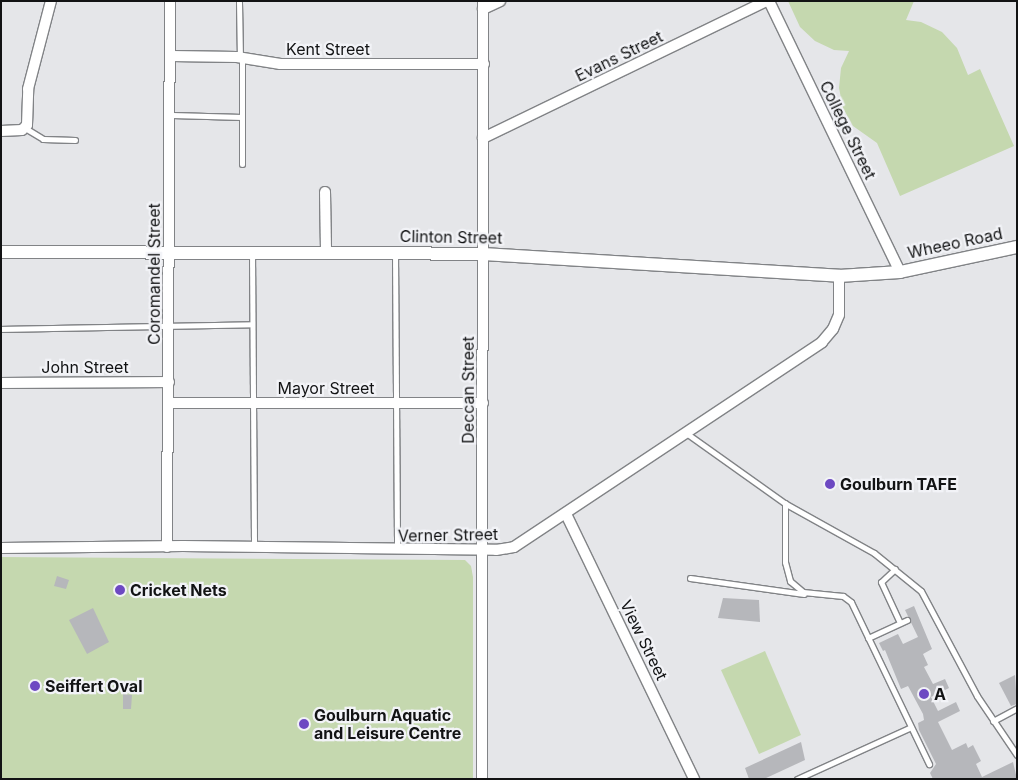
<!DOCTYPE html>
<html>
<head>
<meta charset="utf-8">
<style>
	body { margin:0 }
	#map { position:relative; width:1018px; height:780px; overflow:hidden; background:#e5e6e9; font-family:Inter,sans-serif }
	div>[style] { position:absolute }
	.green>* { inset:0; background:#c5d8af }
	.building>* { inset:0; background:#b6b7bb }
	.roads { filter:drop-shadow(1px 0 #818386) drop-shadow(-1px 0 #818386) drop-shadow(0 1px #818386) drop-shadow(0 -1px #818386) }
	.service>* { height:5px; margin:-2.5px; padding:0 2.5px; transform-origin:2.5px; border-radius:2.5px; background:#fff }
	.minor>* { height:10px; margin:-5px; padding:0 5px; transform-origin:5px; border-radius:5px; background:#fff }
	.tertiary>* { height:12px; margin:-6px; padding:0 6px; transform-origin:6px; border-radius:6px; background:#fff }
	.dots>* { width:14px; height:14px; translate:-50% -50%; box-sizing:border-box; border:2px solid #f2f3f7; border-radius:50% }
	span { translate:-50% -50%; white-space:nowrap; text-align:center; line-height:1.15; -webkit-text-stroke:4.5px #f2f3f7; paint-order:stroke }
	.street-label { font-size:16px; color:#121314 }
	.poi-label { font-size:16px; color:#121314; font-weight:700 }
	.left { translate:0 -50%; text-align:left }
	.frame { position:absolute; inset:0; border:2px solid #121314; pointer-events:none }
</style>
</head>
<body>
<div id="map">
	<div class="green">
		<i style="clip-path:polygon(788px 1px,914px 1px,906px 20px,921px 22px,942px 32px,957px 48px,968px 75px,980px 69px,1014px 146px,900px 196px,877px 143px,853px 126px,843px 108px,839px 88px,841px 68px,849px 51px,834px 50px,815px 41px,800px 27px)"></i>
		<i style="clip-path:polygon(1px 557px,465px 560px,471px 566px,473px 577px,473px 779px,1px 779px)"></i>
		<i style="clip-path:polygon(765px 651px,801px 735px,759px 754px,721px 670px)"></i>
	</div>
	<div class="building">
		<i style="clip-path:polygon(57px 576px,69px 580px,66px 589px,54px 586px)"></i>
		<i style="clip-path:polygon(723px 598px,759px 600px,760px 622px,718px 618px)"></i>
		<i style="clip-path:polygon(914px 606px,932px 649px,923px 654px,928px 665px,924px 667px,933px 684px,945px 679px,949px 688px,931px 697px,938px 711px,956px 702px,960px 711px,938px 722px,952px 750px,966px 743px,968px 748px,973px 745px,981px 761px,976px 764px,982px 777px,1013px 762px,1017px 779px,933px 779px,930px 773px,936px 764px,919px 730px,918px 723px,924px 720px,923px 714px,908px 686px,901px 689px,885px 650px,883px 651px,879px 643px,898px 634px,903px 644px,918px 637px,905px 610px)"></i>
		<i style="clip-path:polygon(93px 608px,109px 642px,87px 654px,69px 620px)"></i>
		<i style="clip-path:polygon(1015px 675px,1017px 704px,1011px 706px,999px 683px)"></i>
		<i style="clip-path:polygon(123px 694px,132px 695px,131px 709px,123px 709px)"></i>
		<i style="clip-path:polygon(801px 742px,805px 760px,764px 779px,749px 779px,745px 768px)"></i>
	</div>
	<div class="roads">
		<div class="service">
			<i style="left:239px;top:2px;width:55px;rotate:89deg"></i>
			<i style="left:172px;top:115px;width:70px;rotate:1.6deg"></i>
			<i style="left:25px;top:128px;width:21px;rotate:31deg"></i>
			<i style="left:43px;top:139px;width:32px;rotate:2deg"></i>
			<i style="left:242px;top:164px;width:107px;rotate:-90deg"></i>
			<i style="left:252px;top:253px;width:294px;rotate:89.6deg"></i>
			<i style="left:395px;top:253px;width:297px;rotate:89.6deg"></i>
			<i style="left:1px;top:329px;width:251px;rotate:-1.1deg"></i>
			<i style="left:686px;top:433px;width:123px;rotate:35.4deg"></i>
			<i style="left:786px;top:504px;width:101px;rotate:29.1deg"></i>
			<i style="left:874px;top:553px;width:60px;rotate:39deg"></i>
			<i style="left:921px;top:591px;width:119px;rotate:61.9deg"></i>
			<i style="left:977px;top:696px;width:71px;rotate:55.9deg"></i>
			<i style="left:785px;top:503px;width:59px;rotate:90deg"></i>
			<i style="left:785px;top:562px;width:20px;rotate:75deg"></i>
			<i style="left:790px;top:581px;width:17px;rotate:40deg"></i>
			<i style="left:803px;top:592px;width:40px;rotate:5.7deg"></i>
			<i style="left:843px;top:596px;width:10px;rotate:37deg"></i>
			<i style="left:851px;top:602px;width:180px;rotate:64.3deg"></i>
			<i style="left:895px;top:569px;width:19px;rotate:137deg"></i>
			<i style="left:881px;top:582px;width:45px;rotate:65.1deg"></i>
			<i style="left:690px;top:578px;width:115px;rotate:8deg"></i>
			<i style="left:868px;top:638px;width:43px;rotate:-24.8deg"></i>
			<i style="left:993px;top:721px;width:27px;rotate:-28deg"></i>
			<i style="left:797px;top:779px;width:125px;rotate:-24.5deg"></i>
		</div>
		<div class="minor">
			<i style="left:769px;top:1px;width:301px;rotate:64.2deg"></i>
			<i style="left:483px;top:9px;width:19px;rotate:-25deg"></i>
			<i style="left:172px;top:56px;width:65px;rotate:0.9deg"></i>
			<i style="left:237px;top:57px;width:44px;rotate:9.2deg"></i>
			<i style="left:280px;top:64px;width:204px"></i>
			<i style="left:1px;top:131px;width:21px;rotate:-3deg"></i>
			<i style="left:22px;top:130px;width:7px;rotate:-45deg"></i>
			<i style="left:27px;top:125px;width:36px;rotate:-88deg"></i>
			<i style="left:28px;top:89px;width:91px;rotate:-75.4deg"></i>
			<i style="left:483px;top:138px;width:315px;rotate:-25.8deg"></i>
			<i style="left:325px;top:192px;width:60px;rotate:89deg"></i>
			<i style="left:1px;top:383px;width:168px;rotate:-0.3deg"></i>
			<i style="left:169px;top:403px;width:314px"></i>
			<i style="left:566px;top:514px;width:294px;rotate:64.2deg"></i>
			<i style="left:167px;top:547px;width:546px;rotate:-89.69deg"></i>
			<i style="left:1px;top:548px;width:182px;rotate:-0.6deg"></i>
			<i style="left:183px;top:546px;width:313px;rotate:0.7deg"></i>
			<i style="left:496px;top:550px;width:18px;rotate:-9deg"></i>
			<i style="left:514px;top:547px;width:370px;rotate:-33.6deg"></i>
			<i style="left:822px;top:342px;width:17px;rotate:-50deg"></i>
			<i style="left:833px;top:329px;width:15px;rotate:-67deg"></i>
			<i style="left:839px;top:315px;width:39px;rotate:-90deg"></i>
			<i style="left:482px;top:779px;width:778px;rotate:-89.93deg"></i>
		</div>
		<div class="tertiary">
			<i style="left:1px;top:252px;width:482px;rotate:0.2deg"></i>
			<i style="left:483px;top:254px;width:357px;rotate:3.5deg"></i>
			<i style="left:839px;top:276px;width:61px;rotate:-3.8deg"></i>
			<i style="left:900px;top:272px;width:120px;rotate:-12.1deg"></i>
		</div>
	</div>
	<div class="dots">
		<i style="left:830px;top:484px;background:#6d49c2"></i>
		<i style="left:120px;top:590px;background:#6d49c2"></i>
		<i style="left:35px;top:686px;background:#6d49c2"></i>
		<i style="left:924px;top:694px;background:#6d49c2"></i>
		<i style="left:304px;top:724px;background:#6d49c2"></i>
	</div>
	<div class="street-label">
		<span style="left:328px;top:49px">Kent Street</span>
		<span style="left:619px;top:56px;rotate:-26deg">Evans Street</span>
		<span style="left:848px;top:130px;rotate:64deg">College Street</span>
		<span style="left:451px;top:237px;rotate:1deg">Clinton Street</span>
		<span style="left:955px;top:243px;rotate:-12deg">Wheeo Road</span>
		<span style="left:154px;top:274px;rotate:-90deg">Coromandel Street</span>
		<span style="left:85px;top:367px">John Street</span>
		<span style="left:326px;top:388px">Mayor Street</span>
		<span style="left:468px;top:390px;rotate:-90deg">Deccan Street</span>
		<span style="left:448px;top:535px;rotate:-1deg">Verner Street</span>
		<span style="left:644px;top:640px;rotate:64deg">View Street</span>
	</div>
	<div class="poi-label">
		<span class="left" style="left:840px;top:484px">Goulburn TAFE</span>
		<span class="left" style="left:130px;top:590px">Cricket Nets</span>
		<span class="left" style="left:45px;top:686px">Seiffert Oval</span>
		<span class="left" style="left:934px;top:694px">A</span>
		<span class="left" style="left:314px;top:724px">Goulburn Aquatic<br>and Leisure Centre</span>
	</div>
	<div class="frame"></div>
</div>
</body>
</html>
